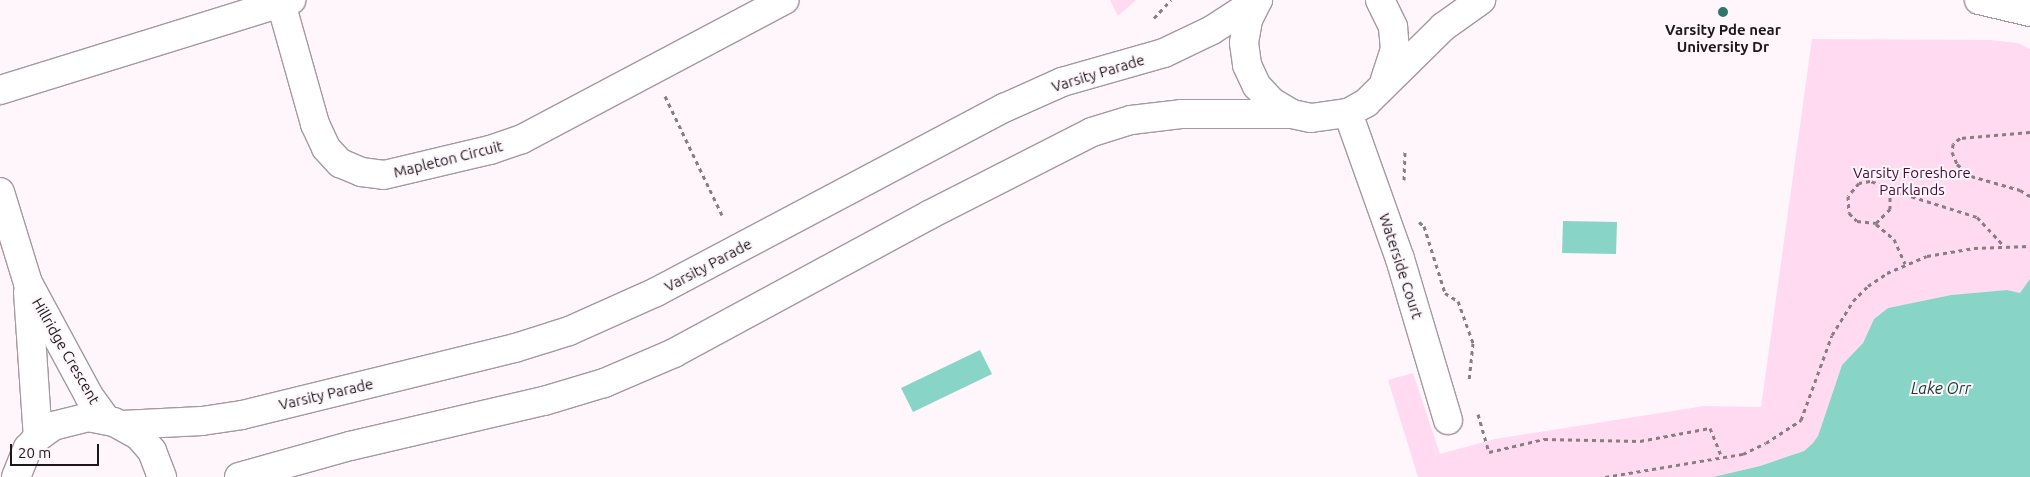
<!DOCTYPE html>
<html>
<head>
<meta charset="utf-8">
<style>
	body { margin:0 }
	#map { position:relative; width:2030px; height:477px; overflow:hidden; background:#fef6fb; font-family:Ubuntu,sans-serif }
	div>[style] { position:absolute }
	.green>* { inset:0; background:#ffdaf0 }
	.water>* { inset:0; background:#88d4c6 }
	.path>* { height:3px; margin-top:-1.5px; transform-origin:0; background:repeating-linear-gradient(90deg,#857f83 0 4px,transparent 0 8px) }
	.roads { filter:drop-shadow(1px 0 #a598a0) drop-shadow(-1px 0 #a598a0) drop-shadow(0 1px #a598a0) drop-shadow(0 -1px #a598a0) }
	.street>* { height:28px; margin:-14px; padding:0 14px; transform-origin:14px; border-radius:14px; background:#fff }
	.secondary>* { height:28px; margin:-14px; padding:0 14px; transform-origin:14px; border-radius:14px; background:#fff }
	.dots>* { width:14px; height:14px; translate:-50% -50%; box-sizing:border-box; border:2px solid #fef6fb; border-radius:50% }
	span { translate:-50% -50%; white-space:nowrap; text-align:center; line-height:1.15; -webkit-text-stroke:4px #fef6fb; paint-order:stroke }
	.poi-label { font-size:15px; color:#1c171a; font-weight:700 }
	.street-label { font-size:15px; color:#1c171a }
	.park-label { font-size:15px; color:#490939 }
	.water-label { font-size:16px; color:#173c36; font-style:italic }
	.scale { position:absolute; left:10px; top:444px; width:89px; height:22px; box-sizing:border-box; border:2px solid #1c171a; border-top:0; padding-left:6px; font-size:15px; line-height:18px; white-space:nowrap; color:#1c171a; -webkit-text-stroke:4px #fef6fb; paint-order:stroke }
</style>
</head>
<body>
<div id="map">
	<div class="green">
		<i style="clip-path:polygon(1110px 0,1136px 0,1118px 16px)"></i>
		<i style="clip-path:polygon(1812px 39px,1990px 40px,2018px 43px,2030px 49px,2030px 279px,2027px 287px,2020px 293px,2007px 290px,1951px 295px,1888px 308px,1874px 319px,1863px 343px,1842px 365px,1818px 436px,1812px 444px,1804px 451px,1760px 466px,1713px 477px,1418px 477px,1388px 380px,1413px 373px,1440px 454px,1495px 439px,1704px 406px,1761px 407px)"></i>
	</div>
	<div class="water">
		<i style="clip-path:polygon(1563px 221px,1617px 222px,1616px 254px,1562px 253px)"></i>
		<i style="clip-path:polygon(2030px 279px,2030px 477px,1713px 477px,1760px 466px,1804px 451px,1812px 444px,1818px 436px,1842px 365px,1863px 343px,1874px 319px,1888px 308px,1951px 295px,2007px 290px,2020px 293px)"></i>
		<i style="clip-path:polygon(980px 350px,992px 374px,913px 412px,901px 388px)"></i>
	</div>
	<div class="path">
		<i style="left:1154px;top:18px;width:25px;rotate:-47deg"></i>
		<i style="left:665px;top:96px;width:132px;rotate:64.4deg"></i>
		<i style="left:2030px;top:132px;width:70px;rotate:175.1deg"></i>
		<i style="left:1960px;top:138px;width:9px;rotate:139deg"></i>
		<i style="left:1953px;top:144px;width:8px;rotate:97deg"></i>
		<i style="left:1952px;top:152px;width:13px;rotate:67deg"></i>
		<i style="left:1957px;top:164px;width:18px;rotate:41deg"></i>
		<i style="left:1971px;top:176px;width:51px;rotate:15.9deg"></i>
		<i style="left:2020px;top:190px;width:12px;rotate:31deg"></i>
		<i style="left:1404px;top:180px;width:29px;rotate:-88deg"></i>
		<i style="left:1890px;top:193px;width:11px;rotate:-131deg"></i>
		<i style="left:1883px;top:185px;width:14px;rotate:-163deg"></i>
		<i style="left:1870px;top:181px;width:11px;rotate:170deg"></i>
		<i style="left:1859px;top:183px;width:17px;rotate:130deg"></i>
		<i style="left:1848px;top:196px;width:17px;rotate:87deg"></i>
		<i style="left:1849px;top:213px;width:11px;rotate:45deg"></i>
		<i style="left:1857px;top:221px;width:19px;rotate:6deg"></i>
		<i style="left:1876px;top:223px;width:20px;rotate:-45deg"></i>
		<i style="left:1890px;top:209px;width:16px;rotate:-90deg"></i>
		<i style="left:1890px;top:193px;width:14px;rotate:4deg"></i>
		<i style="left:1904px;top:194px;width:77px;rotate:17.5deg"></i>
		<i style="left:1977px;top:217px;width:38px;rotate:47deg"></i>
		<i style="left:1419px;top:222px;width:6px;rotate:39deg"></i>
		<i style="left:1424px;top:226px;width:70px;rotate:72.6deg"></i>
		<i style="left:1445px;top:293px;width:15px;rotate:32deg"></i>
		<i style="left:1458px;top:301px;width:45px;rotate:70.3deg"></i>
		<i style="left:1473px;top:343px;width:36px;rotate:96deg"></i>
		<i style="left:1876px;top:224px;width:23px;rotate:40deg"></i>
		<i style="left:1894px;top:239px;width:27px;rotate:66deg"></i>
		<i style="left:1478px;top:414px;width:40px;rotate:74deg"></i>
		<i style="left:1489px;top:452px;width:57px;rotate:-13.3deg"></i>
		<i style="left:1544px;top:439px;width:96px;rotate:1.2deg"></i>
		<i style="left:1640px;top:441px;width:71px;rotate:-10.5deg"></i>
		<i style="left:1710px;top:428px;width:31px;rotate:68deg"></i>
		<i style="left:1605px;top:477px;width:140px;rotate:-9.5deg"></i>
		<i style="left:1743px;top:454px;width:25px;rotate:-26deg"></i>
		<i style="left:1766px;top:443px;width:42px;rotate:-33.3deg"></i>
		<i style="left:1801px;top:420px;width:90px;rotate:-70deg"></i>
		<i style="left:1832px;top:335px;width:40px;rotate:-58deg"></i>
		<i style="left:1853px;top:301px;width:21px;rotate:-45deg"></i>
		<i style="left:1868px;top:286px;width:23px;rotate:-34deg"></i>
		<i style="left:1887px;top:273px;width:43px;rotate:-23deg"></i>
		<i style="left:1927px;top:256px;width:48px;rotate:-9.7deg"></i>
		<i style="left:1974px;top:248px;width:56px;rotate:-2deg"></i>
	</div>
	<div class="roads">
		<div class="street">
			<i style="left:281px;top:3px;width:126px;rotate:74.3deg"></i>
			<i style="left:315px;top:124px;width:26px;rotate:65deg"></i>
			<i style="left:326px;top:148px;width:21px;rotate:47deg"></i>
			<i style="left:340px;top:163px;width:23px;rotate:23deg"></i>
			<i style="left:361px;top:172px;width:23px;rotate:7deg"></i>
			<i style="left:384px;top:175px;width:109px;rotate:-13.3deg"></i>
			<i style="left:490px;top:150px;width:34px;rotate:-19deg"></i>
			<i style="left:522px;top:139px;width:297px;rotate:-27.9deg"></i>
			<i style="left:0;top:90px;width:305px;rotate:-17.2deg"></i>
			<i style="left:1348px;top:113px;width:155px;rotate:70.4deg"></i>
			<i style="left:1400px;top:259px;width:168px;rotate:73.4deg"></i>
			<i style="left:0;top:192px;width:95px;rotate:72.9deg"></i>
			<i style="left:28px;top:283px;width:128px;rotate:61.6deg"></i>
			<i style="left:89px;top:396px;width:29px;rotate:54deg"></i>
			<i style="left:28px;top:292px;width:145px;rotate:86.1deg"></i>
		</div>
		<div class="secondary">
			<i style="left:1258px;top:0;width:22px;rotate:117deg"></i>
			<i style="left:1248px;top:20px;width:23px;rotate:100deg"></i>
			<i style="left:1244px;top:43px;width:22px;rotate:82deg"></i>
			<i style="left:1247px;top:65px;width:23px;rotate:65deg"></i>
			<i style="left:1257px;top:86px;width:22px;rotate:47deg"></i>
			<i style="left:1272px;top:102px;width:23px;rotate:31deg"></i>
			<i style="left:1380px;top:0;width:30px;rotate:64deg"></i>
			<i style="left:1393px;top:27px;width:22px;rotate:85deg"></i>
			<i style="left:1395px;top:49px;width:33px;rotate:108deg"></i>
			<i style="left:1979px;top:0;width:52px;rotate:13.2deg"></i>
			<i style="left:122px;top:425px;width:80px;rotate:-2.9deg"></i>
			<i style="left:202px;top:421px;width:40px;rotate:-8.5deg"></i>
			<i style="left:242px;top:415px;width:281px;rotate:-13.8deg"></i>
			<i style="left:515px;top:348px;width:57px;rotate:-17.5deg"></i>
			<i style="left:569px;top:331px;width:95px;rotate:-24.1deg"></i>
			<i style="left:656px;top:292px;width:394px;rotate:-27.9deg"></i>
			<i style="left:1004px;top:108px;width:64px;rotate:-24.1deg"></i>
			<i style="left:1062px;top:82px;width:106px;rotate:-15.9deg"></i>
			<i style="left:1164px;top:53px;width:53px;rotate:-25.6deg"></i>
			<i style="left:1212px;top:30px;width:55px;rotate:-33.1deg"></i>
			<i style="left:16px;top:477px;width:31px;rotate:-68deg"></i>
			<i style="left:28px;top:448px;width:15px;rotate:-48deg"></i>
			<i style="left:38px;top:437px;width:19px;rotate:-36deg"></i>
			<i style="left:53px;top:426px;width:36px;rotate:-14deg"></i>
			<i style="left:88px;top:417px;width:26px;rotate:11deg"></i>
			<i style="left:114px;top:422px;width:29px;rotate:29deg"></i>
			<i style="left:139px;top:436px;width:20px;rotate:49deg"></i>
			<i style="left:152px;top:451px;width:28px;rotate:69deg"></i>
			<i style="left:239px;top:477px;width:115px;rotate:-15.6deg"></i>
			<i style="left:350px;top:446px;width:199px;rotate:-13.1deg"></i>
			<i style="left:544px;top:401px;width:63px;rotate:-16.7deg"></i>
			<i style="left:604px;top:383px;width:76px;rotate:-23.2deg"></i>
			<i style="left:674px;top:353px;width:290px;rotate:-28.4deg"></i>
			<i style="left:929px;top:215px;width:183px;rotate:-27deg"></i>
			<i style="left:1092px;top:132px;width:41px;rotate:-17.1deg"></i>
			<i style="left:1131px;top:120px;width:50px;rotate:-6.8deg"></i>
			<i style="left:1181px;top:114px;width:111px"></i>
			<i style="left:1292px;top:114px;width:19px;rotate:12deg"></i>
			<i style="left:1311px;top:118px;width:37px;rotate:-8deg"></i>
			<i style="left:1348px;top:113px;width:21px;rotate:-29deg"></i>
			<i style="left:1366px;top:103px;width:108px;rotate:-44.6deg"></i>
			<i style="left:1443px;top:27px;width:47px;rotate:-35.4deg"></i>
		</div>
	</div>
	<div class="dots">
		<i style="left:1723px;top:12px;background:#31766b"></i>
	</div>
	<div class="poi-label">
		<span style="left:1723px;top:38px">Varsity Pde near<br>University Dr</span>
	</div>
	<div class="street-label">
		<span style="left:1098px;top:73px;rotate:-17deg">Varsity Parade</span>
		<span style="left:448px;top:159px;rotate:-14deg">Mapleton Circuit</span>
		<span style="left:708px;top:265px;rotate:-28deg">Varsity Parade</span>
		<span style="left:1401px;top:266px;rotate:72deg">Waterside Court</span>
		<span style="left:66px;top:351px;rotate:60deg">Hillridge Crescent</span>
		<span style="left:326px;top:394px;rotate:-13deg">Varsity Parade</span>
	</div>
	<div class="park-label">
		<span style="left:1912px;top:181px">Varsity Foreshore<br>Parklands</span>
	</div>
	<div class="water-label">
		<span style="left:1941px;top:388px">Lake Orr</span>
	</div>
	<div class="scale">20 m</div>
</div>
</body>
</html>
